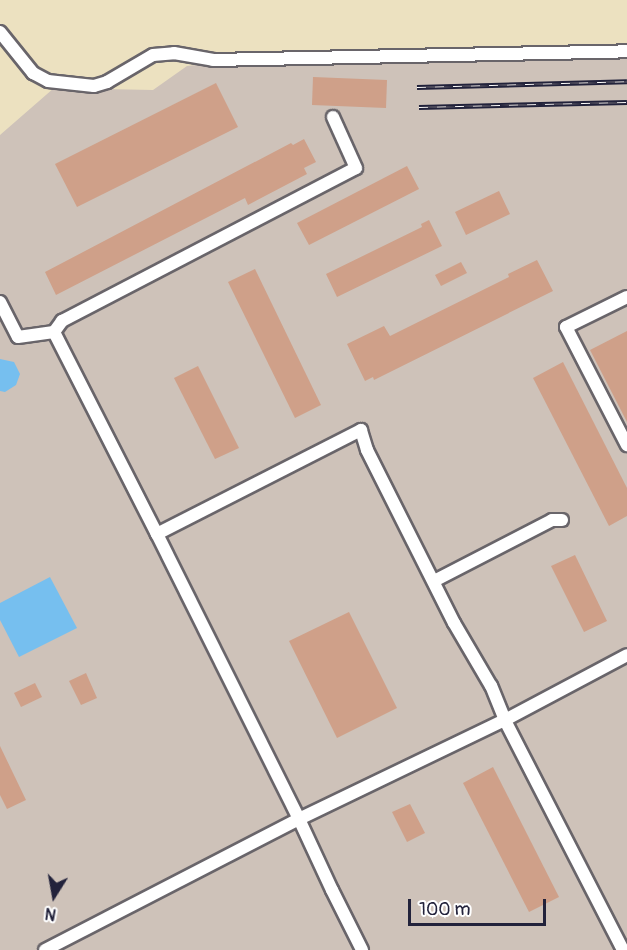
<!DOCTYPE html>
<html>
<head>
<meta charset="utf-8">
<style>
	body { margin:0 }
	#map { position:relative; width:627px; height:950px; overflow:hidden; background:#ece1c0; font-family:Pangolin,sans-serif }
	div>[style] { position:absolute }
	.industrial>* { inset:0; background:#cec2b9 }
	.water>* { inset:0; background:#76bfef }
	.building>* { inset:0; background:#cfa089 }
	.roads { filter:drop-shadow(2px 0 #69656a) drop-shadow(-2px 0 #69656a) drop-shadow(0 2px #69656a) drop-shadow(0 -2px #69656a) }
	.minor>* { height:12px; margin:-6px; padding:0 6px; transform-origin:6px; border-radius:6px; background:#fff }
	.rail>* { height:5px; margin-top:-2.5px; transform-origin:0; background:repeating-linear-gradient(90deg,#fff 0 9px,#22223b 0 18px); box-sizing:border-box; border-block:2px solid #22223b }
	span { translate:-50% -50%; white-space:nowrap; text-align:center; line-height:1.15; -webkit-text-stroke:6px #fff; paint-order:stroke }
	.north { position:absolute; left:24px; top:866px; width:60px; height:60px; -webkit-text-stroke:4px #fff; paint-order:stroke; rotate:191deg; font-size:16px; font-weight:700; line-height:24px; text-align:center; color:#22223b }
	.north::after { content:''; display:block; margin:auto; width:21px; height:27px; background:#22223b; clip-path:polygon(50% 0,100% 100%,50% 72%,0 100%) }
	.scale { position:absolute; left:408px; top:899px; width:138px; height:27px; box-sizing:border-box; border:3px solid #22223b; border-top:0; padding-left:8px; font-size:18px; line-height:21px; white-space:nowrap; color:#22223b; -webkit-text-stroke:4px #fff; paint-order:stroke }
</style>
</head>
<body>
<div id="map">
	<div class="industrial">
		<i style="clip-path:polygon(627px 56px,627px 950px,0 950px,0 135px,54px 88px,153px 90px,187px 66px,214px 63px)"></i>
	</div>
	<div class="water">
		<i style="clip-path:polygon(0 359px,14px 362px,20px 374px,16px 385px,5px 392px,0 391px)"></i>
		<i style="clip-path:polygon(50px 577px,77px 628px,19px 657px,0 620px,0 603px)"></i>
	</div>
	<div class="building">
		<i style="clip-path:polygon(313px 77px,387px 80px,386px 108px,312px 105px)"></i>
		<i style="clip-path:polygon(216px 83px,238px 127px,77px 207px,55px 164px)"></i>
		<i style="clip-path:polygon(304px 139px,316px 162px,304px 168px,307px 174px,248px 205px,245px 198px,56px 295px,45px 272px,291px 143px,293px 145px)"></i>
		<i style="clip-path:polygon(407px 166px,419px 189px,309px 245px,297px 223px)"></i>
		<i style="clip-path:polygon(499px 191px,510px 214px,466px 235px,455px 212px)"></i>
		<i style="clip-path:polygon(429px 220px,442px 246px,337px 297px,326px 274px,422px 227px,421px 224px)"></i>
		<i style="clip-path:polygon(537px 260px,553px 291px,374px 380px,373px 377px,365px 381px,347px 344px,384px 326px,390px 336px,509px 277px,508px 274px)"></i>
		<i style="clip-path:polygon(461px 262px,467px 273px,441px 286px,435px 275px)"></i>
		<i style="clip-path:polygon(255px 269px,321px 405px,295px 418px,228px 282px)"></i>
		<i style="clip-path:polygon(627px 331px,627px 422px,590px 350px)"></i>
		<i style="clip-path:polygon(563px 362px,627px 488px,627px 516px,609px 526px,533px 378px)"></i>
		<i style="clip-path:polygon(198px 366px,239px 448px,215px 459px,174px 378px)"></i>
		<i style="clip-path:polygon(575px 555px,607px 621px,584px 632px,551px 566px)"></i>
		<i style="clip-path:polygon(349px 612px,397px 708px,337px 738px,289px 641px)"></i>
		<i style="clip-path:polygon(86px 673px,97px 698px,81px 705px,69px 681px)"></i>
		<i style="clip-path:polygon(35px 683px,42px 697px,21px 707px,14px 693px)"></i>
		<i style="clip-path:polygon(0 746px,26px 800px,7px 809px,0 795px)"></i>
		<i style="clip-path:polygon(493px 767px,559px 897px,529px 912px,463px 783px)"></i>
		<i style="clip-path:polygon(410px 804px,425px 833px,407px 842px,392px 812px)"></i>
	</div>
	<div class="roads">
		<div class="minor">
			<i style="left:0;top:32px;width:53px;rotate:51.2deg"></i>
			<i style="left:33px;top:73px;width:17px;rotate:28deg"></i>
			<i style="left:48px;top:81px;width:46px;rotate:6.2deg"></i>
			<i style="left:94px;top:86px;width:14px;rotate:-17deg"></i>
			<i style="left:107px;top:82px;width:53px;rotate:-30.4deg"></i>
			<i style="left:153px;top:55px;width:21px;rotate:-5deg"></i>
			<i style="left:174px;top:53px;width:40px;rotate:10deg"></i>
			<i style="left:213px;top:60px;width:414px;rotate:-1.2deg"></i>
			<i style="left:627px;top:297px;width:68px;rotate:153.8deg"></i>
			<i style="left:566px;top:327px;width:133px;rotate:62.7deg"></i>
			<i style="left:0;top:302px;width:39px;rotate:63deg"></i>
			<i style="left:18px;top:337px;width:36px;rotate:-8deg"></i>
			<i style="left:54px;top:332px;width:227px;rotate:63deg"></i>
			<i style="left:54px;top:332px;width:14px;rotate:-54deg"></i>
			<i style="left:62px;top:321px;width:331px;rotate:-27.5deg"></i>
			<i style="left:356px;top:168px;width:56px;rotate:-114.3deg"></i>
			<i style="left:434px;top:581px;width:133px;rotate:-27.3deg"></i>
			<i style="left:552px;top:520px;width:10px"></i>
			<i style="left:45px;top:950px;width:286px;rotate:-27.3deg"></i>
			<i style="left:299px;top:819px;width:229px;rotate:-25.7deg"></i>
			<i style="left:505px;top:720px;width:37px;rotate:-112deg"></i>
			<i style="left:491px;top:686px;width:73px;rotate:-120.4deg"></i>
			<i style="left:454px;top:623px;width:194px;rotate:-116.7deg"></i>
			<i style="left:367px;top:450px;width:21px;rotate:-107deg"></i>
			<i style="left:361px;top:430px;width:229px;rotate:153deg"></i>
			<i style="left:157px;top:534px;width:318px;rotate:63.5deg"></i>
			<i style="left:299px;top:819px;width:78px;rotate:65.1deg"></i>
			<i style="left:332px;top:890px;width:67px;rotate:63.4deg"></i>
			<i style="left:623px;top:950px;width:259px;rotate:-117.2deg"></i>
			<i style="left:505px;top:720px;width:138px;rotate:-28deg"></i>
		</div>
	</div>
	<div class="rail">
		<i style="left:417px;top:87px;width:210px;rotate:-1.6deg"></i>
		<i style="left:419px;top:107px;width:208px;rotate:-1.4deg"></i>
	</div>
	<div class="north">N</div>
	<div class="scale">100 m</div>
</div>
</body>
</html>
